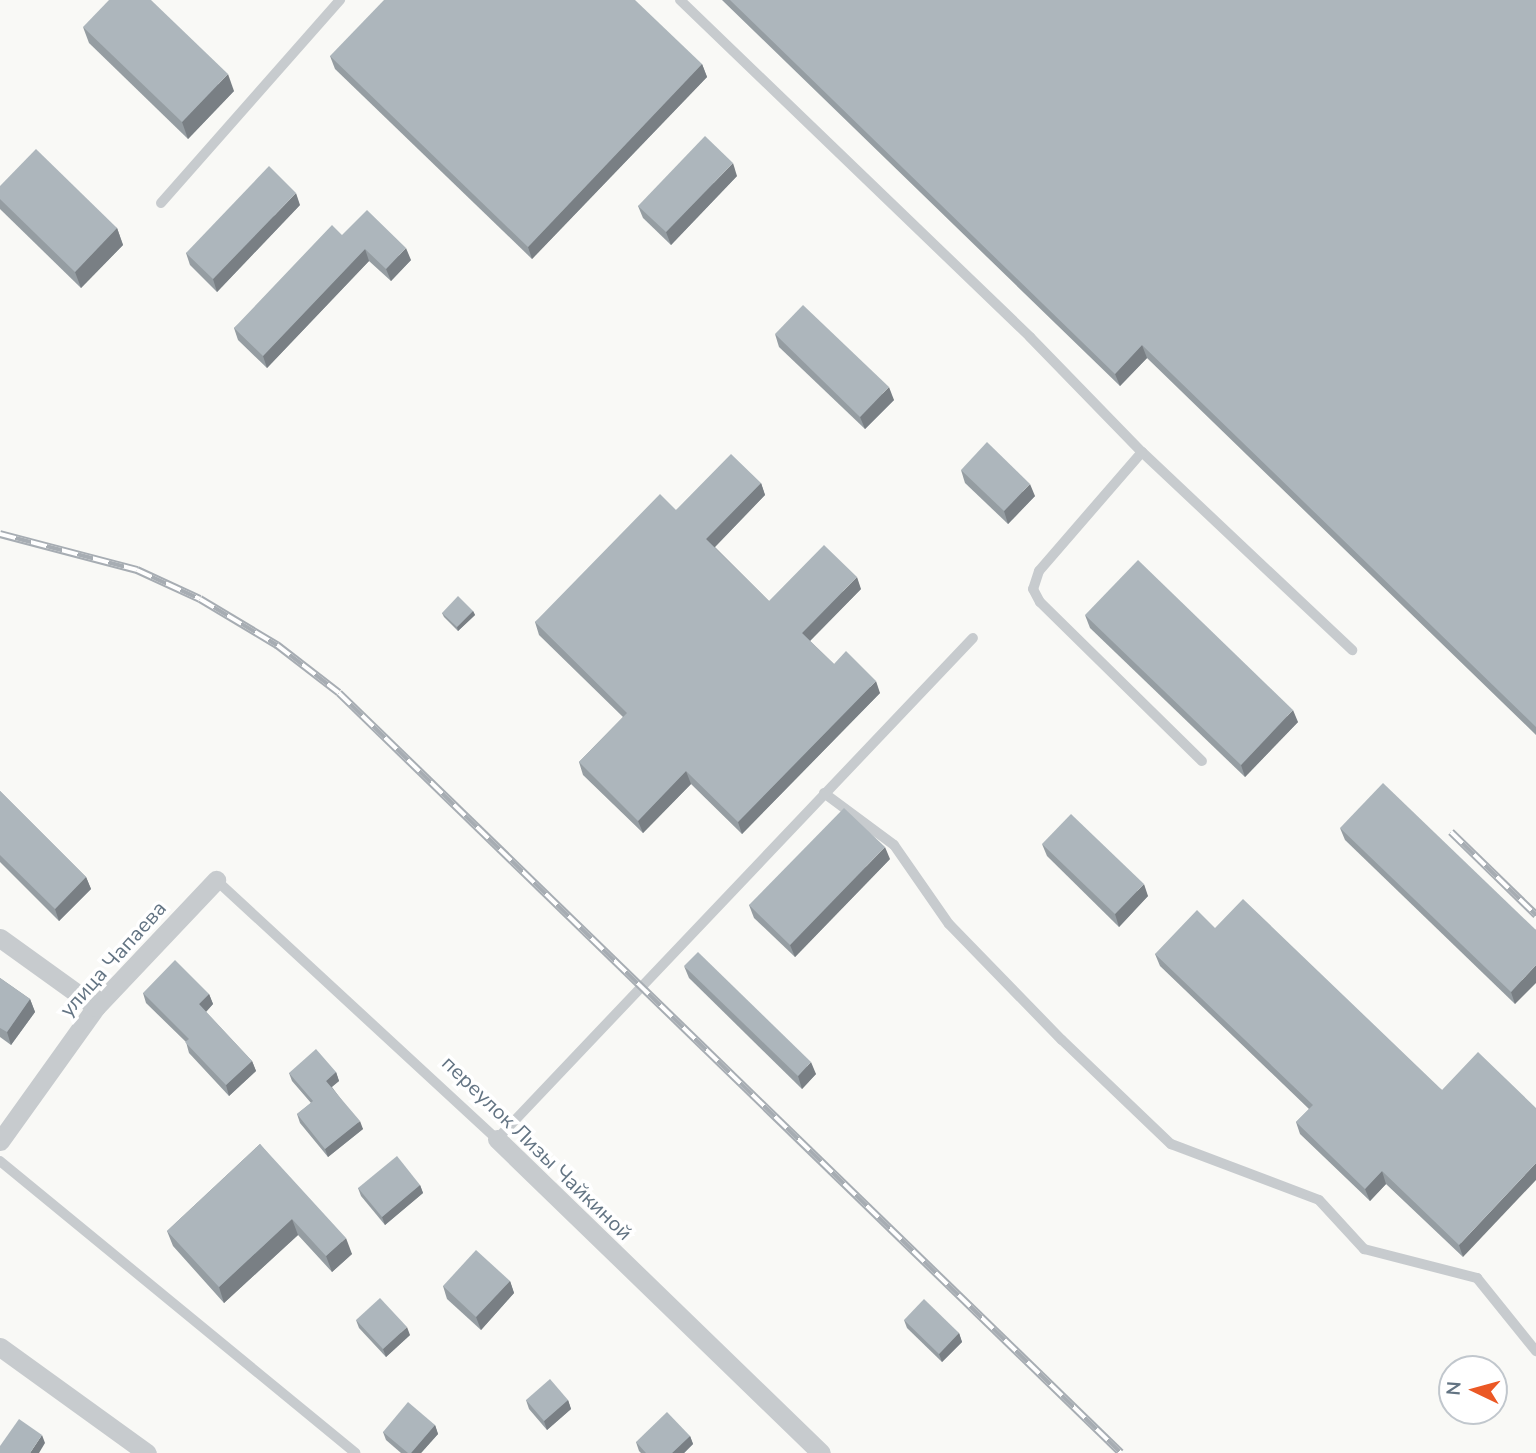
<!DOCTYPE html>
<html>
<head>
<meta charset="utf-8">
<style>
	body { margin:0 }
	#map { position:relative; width:1536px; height:1453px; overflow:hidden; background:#f9f9f6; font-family:"Nunito Sans",sans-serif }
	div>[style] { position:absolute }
	.lane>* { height:10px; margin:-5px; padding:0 5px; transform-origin:5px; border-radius:5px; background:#c7cbce }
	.street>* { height:19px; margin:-9.5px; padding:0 9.5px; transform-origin:9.5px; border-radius:9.5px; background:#c7cbce }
	.rail>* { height:8px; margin-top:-4px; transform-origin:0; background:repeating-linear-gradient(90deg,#fff 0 16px,#a7adb3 0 32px); box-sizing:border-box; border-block:2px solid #a7adb3 }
	.wall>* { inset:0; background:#959da2 }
	.shaded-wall>* { inset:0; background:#797f84 }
	.building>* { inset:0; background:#adb6bc }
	span { translate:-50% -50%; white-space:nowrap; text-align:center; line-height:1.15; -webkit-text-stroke:7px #fff; paint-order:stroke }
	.street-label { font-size:21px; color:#637483 }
	.north { position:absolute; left:1438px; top:1355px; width:70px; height:70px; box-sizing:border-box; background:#fff; border:2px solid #c1c7cd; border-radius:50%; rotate:275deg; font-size:19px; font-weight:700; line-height:28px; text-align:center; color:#637483 }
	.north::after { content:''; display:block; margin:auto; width:24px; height:32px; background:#eb5825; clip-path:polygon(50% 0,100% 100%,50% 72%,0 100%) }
</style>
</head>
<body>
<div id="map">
	<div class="lane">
		<i style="left:680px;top:0;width:486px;rotate:43.9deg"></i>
		<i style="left:1030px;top:337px;width:161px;rotate:45.8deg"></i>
		<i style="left:1142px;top:452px;width:289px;rotate:43.3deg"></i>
		<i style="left:161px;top:203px;width:271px;rotate:-48.6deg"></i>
		<i style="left:1142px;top:452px;width:157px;rotate:130.9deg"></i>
		<i style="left:1039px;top:571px;width:19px;rotate:108deg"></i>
		<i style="left:1033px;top:589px;width:15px;rotate:62deg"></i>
		<i style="left:1040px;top:602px;width:227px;rotate:44.5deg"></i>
		<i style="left:824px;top:793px;width:87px;rotate:36.6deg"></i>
		<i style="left:894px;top:845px;width:96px;rotate:55.2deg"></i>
		<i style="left:949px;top:924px;width:162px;rotate:45.8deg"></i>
		<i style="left:1062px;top:1040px;width:151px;rotate:43.7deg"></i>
		<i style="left:1171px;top:1144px;width:158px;rotate:20.7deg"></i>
		<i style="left:1319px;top:1200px;width:67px;rotate:47.4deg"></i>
		<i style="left:1364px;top:1249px;width:117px;rotate:14.4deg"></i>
		<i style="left:1477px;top:1278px;width:94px;rotate:51.1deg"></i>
		<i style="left:216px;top:880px;width:382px;rotate:42.7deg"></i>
		<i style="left:497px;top:1139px;width:691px;rotate:-46.47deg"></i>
		<i style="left:0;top:1161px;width:460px;rotate:39.4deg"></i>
	</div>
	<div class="street">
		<i style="left:0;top:938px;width:118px;rotate:35.7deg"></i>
		<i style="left:497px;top:1139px;width:451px;rotate:44.1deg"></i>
		<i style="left:0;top:1141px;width:165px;rotate:-54.4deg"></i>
		<i style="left:96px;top:1007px;width:175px;rotate:-46.6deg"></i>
		<i style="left:0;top:1347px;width:181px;rotate:35.8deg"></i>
	</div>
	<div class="rail">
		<i style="left:0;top:534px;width:142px;rotate:14.7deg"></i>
		<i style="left:137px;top:570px;width:69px;rotate:24.7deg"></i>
		<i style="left:200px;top:599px;width:90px;rotate:30.9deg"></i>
		<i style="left:277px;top:645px;width:78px;rotate:37.7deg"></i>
		<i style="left:339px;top:693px;width:1090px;rotate:44.18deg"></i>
		<i style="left:1451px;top:832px;width:119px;rotate:44.3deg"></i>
	</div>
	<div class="wall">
		<i style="clip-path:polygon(722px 0,1536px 0,1536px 735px,1147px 358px,1120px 386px)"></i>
		<i style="clip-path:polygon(83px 27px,234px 91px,188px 139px,89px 43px)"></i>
		<i style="clip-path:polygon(330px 56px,702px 64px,707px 77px,532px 259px,335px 69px)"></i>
		<i style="clip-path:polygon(737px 176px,671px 245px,643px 218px,638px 206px)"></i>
		<i style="clip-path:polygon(0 186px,117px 228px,123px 245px,81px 288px,0 209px)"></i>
		<i style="clip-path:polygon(300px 205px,217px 292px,190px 265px,186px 253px)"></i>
		<i style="clip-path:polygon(342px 235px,411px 260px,391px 281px,369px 261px,267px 368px,238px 340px,234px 328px)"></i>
		<i style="clip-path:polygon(775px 334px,894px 400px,865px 429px,779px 347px)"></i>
		<i style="clip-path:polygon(961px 470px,1035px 496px,1008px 524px,965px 483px)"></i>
		<i style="clip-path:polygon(761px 483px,765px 495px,715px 547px,769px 601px,861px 589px,810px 641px,834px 664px,880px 693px,742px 834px,691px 784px,643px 833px,583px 775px,579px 762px,623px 717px,539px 635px,535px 622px,676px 510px)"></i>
		<i style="clip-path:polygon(473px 611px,475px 615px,458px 631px,444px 617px,442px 613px)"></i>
		<i style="clip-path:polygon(1085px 615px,1298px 722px,1245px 777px,1090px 628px)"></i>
		<i style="clip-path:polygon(0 791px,86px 877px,91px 889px,59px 921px,0 862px)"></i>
		<i style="clip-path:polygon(1340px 828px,1536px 930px,1515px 1004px,1345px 840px)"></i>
		<i style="clip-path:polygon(1042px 844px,1148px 896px,1119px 927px,1047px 856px)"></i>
		<i style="clip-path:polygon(890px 859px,795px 957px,754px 918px,749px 905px)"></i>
		<i style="clip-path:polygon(1215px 928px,1442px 1090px,1463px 1257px,1386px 1184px,1370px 1201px,1300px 1134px,1296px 1122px,1309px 1109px,1160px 966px,1155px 954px)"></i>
		<i style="clip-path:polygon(684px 966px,816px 1074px,802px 1089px,689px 978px)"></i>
		<i style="clip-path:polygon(0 978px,30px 999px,35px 1012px,11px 1045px,0 1037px)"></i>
		<i style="clip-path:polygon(143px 993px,209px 994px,213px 1004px,206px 1012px,252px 1061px,256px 1071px,229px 1096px,189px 1053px,186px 1042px,146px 1003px)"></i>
		<i style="clip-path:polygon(336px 1072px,339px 1081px,332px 1087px,363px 1129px,328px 1157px,300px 1123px,297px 1114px,311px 1103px,292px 1081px,289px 1073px)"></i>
		<i style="clip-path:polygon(260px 1144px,352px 1254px,332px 1272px,298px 1235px,224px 1303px,173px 1246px,167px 1231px)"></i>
		<i style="clip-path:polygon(420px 1185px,423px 1193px,385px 1225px,361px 1196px,358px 1188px)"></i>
		<i style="clip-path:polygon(510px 1281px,514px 1293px,481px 1330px,447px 1299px,443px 1286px)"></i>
		<i style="clip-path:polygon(356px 1320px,410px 1335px,386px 1357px,359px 1328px)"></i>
		<i style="clip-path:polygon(904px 1320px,959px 1333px,962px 1342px,942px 1362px,907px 1328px)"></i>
		<i style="clip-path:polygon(526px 1400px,568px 1400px,571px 1409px,547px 1430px,529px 1409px)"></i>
		<i style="clip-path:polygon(435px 1425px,438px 1434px,421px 1453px,401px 1453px,386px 1440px,383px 1432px)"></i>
		<i style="clip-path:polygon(690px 1436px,693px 1444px,684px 1453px,641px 1453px,639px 1451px,636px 1442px)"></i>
	</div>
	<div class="shaded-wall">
		<i style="clip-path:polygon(702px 64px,707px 77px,532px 259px,528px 247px)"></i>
		<i style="clip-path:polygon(228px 74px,234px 91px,188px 139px,182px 122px)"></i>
		<i style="clip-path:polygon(733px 163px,737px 176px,671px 245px,666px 232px)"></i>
		<i style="clip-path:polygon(296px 193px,300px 205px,217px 292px,213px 279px)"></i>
		<i style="clip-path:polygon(117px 228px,123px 245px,81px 288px,75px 272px)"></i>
		<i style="clip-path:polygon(406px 248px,411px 260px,391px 281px,386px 269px)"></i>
		<i style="clip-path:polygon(365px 249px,369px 261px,267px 368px,263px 356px)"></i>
		<i style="clip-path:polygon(1142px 345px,1147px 358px,1120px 386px,1115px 374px)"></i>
		<i style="clip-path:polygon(889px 387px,894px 400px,865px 429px,860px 417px)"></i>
		<i style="clip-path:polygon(761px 483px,765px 495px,711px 551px,706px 539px)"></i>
		<i style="clip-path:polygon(1030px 484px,1035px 496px,1008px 524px,1004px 511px)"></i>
		<i style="clip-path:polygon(857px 577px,861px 589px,806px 645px,802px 633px)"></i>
		<i style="clip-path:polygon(473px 611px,475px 615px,458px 631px,457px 627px)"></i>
		<i style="clip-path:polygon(876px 681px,880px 693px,742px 834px,738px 822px)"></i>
		<i style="clip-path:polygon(1293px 710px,1298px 722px,1245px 777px,1241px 765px)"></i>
		<i style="clip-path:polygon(686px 771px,691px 784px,643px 833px,638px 821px)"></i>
		<i style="clip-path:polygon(885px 847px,890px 859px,795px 957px,790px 945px)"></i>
		<i style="clip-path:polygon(86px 877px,91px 889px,59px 921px,55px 909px)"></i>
		<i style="clip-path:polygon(1144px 884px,1148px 896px,1119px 927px,1115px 914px)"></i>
		<i style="clip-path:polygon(1536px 965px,1536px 983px,1515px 1004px,1511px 992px)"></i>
		<i style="clip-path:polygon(209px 994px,213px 1004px,203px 1015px,199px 1004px)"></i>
		<i style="clip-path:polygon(30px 999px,35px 1012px,11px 1045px,7px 1032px)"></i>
		<i style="clip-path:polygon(252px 1061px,256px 1071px,229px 1096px,226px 1085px)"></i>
		<i style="clip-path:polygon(811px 1062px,816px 1074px,802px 1089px,798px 1076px)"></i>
		<i style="clip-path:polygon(336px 1072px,339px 1081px,329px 1089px,326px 1081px)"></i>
		<i style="clip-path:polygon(360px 1121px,363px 1129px,328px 1157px,325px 1149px)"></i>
		<i style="clip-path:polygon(1536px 1163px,1536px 1180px,1463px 1257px,1459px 1245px)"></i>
		<i style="clip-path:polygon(1382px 1171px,1386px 1184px,1370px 1201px,1365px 1189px)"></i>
		<i style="clip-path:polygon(420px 1185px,423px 1193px,385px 1225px,382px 1217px)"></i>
		<i style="clip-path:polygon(292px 1219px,298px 1235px,224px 1303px,219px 1287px)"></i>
		<i style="clip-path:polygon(346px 1238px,352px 1254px,332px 1272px,326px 1256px)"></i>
		<i style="clip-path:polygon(510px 1281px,514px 1293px,481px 1330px,476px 1317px)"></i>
		<i style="clip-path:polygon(407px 1327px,410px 1335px,386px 1357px,383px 1349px)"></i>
		<i style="clip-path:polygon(959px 1333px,962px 1342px,942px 1362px,939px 1354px)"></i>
		<i style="clip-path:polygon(568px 1400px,571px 1409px,547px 1430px,544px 1421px)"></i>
		<i style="clip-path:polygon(435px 1425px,438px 1434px,421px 1453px,411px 1453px)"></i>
		<i style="clip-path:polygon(42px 1435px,45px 1443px,39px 1453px,30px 1453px)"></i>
		<i style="clip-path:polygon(690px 1436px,693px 1444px,684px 1453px,672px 1453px)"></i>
	</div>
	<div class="building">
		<i style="clip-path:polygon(109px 0,151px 0,228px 74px,182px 122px,83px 27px)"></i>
		<i style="clip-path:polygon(384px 0,635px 0,702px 64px,528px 247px,330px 56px)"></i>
		<i style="clip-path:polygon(730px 0,1536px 0,1536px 727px,1142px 345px,1115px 374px)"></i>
		<i style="clip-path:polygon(705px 136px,733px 163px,666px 232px,638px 206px)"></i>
		<i style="clip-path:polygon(36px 149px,117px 228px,75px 272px,0 199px,0 186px)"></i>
		<i style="clip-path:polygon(269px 166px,296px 193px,213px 279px,186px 253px)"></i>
		<i style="clip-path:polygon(367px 210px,406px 248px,386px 269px,365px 249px,263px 356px,234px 328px,332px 225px,342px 235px)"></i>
		<i style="clip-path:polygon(803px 305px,889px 387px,860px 417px,775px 334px)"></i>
		<i style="clip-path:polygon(987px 442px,1030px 484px,1004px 511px,961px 470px)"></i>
		<i style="clip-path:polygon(731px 454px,761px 483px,706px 539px,769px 601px,824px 545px,857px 577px,802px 633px,834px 664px,846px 651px,876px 681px,738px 822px,686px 771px,638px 821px,579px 762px,627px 713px,535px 622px,660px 494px,676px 510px)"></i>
		<i style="clip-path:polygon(1138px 560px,1293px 710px,1241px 765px,1085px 615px)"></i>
		<i style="clip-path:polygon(458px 596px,473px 611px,457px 627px,442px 613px)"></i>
		<i style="clip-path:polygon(1383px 783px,1536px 930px,1536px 965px,1511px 992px,1340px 828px)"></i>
		<i style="clip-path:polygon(0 791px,86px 877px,55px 909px,0 855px)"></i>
		<i style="clip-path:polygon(844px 808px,885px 847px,790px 945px,749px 905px)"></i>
		<i style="clip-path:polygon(1071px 814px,1144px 884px,1115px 914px,1042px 844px)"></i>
		<i style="clip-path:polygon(1243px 899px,1442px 1090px,1478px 1052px,1536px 1108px,1536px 1163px,1459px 1245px,1382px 1171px,1365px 1189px,1296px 1122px,1313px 1105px,1155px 954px,1197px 910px,1215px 928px)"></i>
		<i style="clip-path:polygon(698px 952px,811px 1062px,798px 1076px,684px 966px)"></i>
		<i style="clip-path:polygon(175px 960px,209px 994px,199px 1004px,252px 1061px,226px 1085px,185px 1042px,189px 1039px,143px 993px)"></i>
		<i style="clip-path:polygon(0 978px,30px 999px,7px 1032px,0 1028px)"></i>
		<i style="clip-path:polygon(316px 1049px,336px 1072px,326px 1081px,360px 1121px,325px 1149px,297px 1114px,313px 1101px,289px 1073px)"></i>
		<i style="clip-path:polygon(260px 1144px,346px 1238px,326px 1256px,292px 1219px,219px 1287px,167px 1231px)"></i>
		<i style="clip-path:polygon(397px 1156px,420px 1185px,382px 1217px,358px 1188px)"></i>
		<i style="clip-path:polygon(476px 1250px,510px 1281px,476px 1317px,443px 1286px)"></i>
		<i style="clip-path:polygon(380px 1298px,407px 1327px,383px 1349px,356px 1320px)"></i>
		<i style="clip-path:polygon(924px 1299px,959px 1333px,939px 1354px,904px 1320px)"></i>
		<i style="clip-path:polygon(550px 1379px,568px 1400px,544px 1421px,526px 1400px)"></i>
		<i style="clip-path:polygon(408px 1402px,435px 1425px,411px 1453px,408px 1453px,383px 1432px)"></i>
		<i style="clip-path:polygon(667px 1412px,690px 1436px,672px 1453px,646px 1453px,636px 1442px)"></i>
		<i style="clip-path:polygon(19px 1419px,42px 1435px,30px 1453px,0 1453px,0 1446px)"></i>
	</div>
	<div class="street-label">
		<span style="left:113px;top:959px;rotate:-48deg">улица Чапаева</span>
		<span style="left:537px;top:1148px;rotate:44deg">переулок Лизы Чайкиной</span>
	</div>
	<div class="north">N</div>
</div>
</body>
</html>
